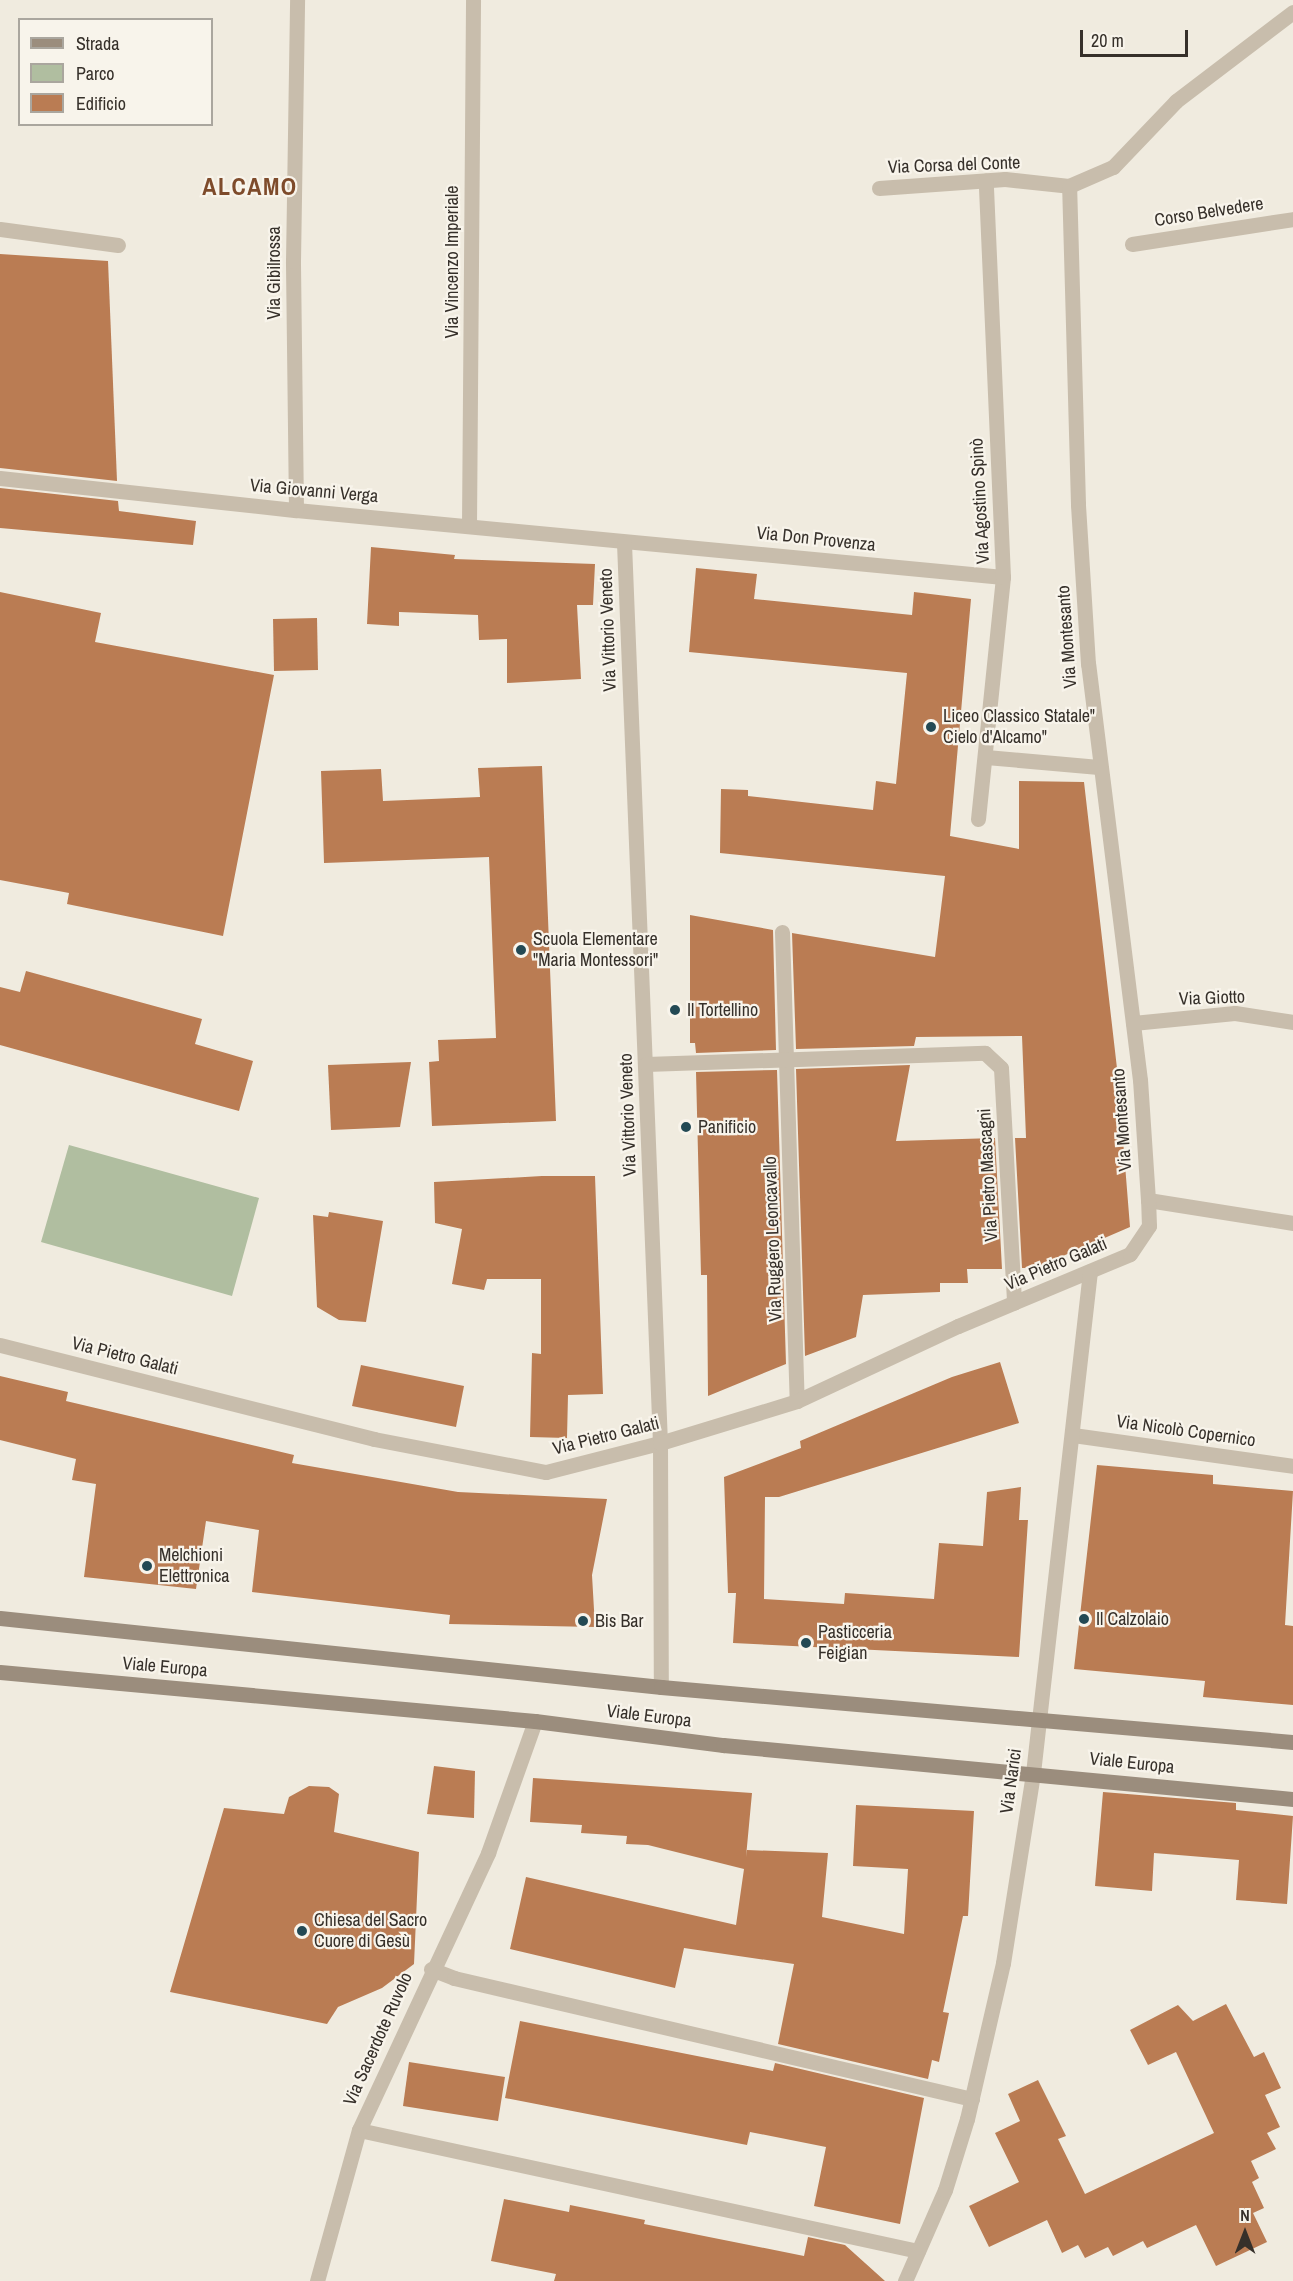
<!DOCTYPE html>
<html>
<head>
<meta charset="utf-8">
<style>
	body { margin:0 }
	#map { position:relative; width:1293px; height:2281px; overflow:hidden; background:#f0ebdf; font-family:"Archivo Narrow",sans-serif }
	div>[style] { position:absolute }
	.green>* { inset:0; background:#b0bea0 }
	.building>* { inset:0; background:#ba7c53 }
	.street>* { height:15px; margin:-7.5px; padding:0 7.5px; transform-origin:7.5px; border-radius:7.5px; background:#c8bdac }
	.secondary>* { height:15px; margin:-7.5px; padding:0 7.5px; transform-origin:7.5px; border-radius:7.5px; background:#9b8d7d }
	.dots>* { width:16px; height:16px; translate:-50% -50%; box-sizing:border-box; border:3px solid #f8f4eb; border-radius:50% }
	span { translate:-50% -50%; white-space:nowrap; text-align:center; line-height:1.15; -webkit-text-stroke:4.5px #f8f4eb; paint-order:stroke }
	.street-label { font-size:18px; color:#36302a }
	.poi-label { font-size:18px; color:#36302a }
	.left { translate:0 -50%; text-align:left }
	.district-label { font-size:24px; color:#7e4b2b; font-weight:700; letter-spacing:1.5px }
	.legend { position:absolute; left:18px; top:18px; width:195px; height:108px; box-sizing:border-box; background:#f8f4eb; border:2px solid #aaa69e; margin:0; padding:8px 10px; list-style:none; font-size:18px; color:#36302a }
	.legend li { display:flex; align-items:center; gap:12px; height:30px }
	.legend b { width:30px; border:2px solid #aaa69e }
	.north { position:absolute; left:1215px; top:2203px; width:60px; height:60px; -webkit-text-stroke:4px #f8f4eb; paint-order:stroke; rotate:0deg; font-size:16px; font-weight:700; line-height:24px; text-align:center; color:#36302a }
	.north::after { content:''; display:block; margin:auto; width:21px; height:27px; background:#36302a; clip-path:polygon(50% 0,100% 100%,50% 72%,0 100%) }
	.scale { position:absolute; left:1080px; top:30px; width:108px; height:27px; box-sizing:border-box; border:3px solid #36302a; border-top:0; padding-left:8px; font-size:18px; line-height:21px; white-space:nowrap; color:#36302a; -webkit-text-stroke:4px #f8f4eb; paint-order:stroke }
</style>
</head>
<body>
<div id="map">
	<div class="green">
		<i style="clip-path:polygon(69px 1145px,259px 1198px,232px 1296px,41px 1242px)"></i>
	</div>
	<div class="building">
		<i style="clip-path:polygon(0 254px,108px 261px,117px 481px,0 468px)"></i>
		<i style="clip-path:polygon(0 488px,118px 501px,119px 511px,196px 521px,193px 545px,0 528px)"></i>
		<i style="clip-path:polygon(371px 547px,455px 555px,454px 559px,595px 564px,593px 605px,577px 605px,581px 679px,507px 683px,507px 639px,479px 640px,478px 615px,399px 612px,399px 626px,367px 624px)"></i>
		<i style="clip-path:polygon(696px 568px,757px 574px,754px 599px,912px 615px,914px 592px,971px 599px,950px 836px,1019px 849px,1019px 781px,1084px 782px,1118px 1077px,1130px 1227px,1035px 1268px,1022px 1268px,1015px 1138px,1026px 1138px,1022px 1036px,916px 1037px,914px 1046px,796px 1049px,792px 933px,935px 957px,945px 876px,720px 853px,721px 789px,748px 790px,748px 796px,873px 810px,876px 781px,896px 784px,907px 673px,689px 652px)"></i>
		<i style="clip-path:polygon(0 592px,101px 613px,95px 642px,274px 675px,223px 936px,67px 904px,69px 893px,0 880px)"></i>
		<i style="clip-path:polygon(317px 618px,318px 670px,274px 671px,273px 619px)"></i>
		<i style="clip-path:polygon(542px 766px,556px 1121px,432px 1126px,429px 1062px,439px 1061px,438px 1040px,496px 1038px,489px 857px,324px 863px,321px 771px,381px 769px,383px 801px,480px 797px,478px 768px)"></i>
		<i style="clip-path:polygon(690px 915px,773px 930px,776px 1050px,696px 1053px,695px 1043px,690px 1043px)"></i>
		<i style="clip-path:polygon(26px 971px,202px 1019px,195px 1044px,253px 1061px,239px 1111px,0 1045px,0 987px,20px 992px)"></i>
		<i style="clip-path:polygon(411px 1062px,400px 1127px,331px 1130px,328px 1065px)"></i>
		<i style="clip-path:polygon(910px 1065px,896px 1141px,995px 1138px,1002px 1269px,967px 1269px,968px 1283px,940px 1283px,940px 1292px,863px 1295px,856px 1337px,805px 1356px,796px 1069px)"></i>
		<i style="clip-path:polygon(777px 1070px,786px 1364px,708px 1396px,707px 1275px,701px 1275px,696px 1072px)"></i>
		<i style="clip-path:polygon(542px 1176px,595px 1176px,603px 1394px,568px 1395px,567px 1438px,530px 1437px,532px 1353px,541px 1354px,541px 1279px,487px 1279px,484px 1290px,452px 1284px,462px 1229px,435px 1223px,434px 1182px)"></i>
		<i style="clip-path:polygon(329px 1212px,383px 1221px,366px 1322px,339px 1320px,317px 1307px,313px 1215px,328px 1217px)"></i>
		<i style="clip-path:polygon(1000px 1362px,1019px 1423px,779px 1497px,765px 1497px,764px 1599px,844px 1604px,845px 1593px,934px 1599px,939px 1543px,983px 1546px,987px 1492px,1021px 1487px,1019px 1520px,1028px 1520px,1019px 1657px,733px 1643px,736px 1593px,728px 1593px,724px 1477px,801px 1448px,800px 1441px,952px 1377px)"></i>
		<i style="clip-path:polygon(361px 1365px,464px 1386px,456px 1427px,352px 1406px)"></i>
		<i style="clip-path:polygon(0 1376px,68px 1392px,66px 1401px,294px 1455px,292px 1463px,458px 1492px,607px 1499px,592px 1575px,595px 1627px,449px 1624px,450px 1615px,252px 1592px,259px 1530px,206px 1521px,196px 1589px,84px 1577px,96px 1484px,72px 1480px,76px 1459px,0 1440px)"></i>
		<i style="clip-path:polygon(1097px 1465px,1213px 1475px,1213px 1484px,1293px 1491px,1285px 1625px,1293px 1626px,1293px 1705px,1203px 1697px,1205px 1681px,1074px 1669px)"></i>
		<i style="clip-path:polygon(434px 1766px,475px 1771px,474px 1818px,427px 1814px)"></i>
		<i style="clip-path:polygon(533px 1778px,752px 1793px,746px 1857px,747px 1850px,828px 1853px,822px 1917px,904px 1934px,908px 1869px,853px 1866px,856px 1805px,974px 1811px,968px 1916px,963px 1916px,943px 2012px,949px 2013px,939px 2062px,932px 2060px,928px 2079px,778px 2044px,794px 1964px,684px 1948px,675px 1988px,510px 1949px,526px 1877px,736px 1925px,744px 1869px,648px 1845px,626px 1844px,627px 1836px,581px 1833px,582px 1825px,530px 1822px)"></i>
		<i style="clip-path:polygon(309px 1786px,329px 1787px,339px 1794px,334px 1832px,419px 1852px,414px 1964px,382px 1988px,338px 2007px,327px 2024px,170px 1992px,224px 1808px,284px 1814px,289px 1797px)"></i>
		<i style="clip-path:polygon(1103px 1792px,1236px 1803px,1236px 1810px,1293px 1816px,1287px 1904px,1236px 1900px,1239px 1860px,1154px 1853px,1152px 1891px,1095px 1886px)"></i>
		<i style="clip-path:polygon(1226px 2004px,1254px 2057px,1264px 2052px,1281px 2088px,1265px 2095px,1280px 2127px,1267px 2133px,1276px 2149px,1251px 2161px,1259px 2178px,1252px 2182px,1264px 2208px,1253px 2213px,1267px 2242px,1216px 2266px,1196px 2225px,1147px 2248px,1143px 2241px,1113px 2256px,1108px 2247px,1085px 2258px,1078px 2245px,1062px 2253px,1047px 2220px,989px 2247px,969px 2206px,1019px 2182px,995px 2133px,1020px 2121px,1008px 2094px,1038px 2080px,1066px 2136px,1058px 2139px,1085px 2194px,1214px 2133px,1176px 2052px,1148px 2065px,1130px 2030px,1178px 2005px,1193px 2021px)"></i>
		<i style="clip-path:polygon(520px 2021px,773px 2071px,775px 2063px,924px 2098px,900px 2224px,814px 2206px,826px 2147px,750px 2132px,747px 2145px,505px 2098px)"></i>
		<i style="clip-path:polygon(409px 2062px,505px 2077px,498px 2121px,403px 2106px)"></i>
		<i style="clip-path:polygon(504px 2199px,569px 2212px,570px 2205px,645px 2220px,644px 2224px,804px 2256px,808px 2237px,845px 2245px,885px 2281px,554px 2281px,556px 2274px,491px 2261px)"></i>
	</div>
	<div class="street">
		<i style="left:879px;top:188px;width:126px;rotate:-4.1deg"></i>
		<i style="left:1005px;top:179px;width:64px;rotate:6.2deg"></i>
		<i style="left:1069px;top:186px;width:48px;rotate:-23.4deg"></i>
		<i style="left:1113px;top:167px;width:91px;rotate:-46.3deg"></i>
		<i style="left:1176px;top:101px;width:147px;rotate:-37.3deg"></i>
		<i style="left:0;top:229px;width:119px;rotate:7.7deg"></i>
		<i style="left:1132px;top:244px;width:163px;rotate:-8.8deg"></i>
		<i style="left:0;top:478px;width:298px;rotate:6.2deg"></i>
		<i style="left:296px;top:510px;width:710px;rotate:5.41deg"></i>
		<i style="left:296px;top:510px;width:249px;rotate:-90.7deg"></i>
		<i style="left:293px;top:261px;width:261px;rotate:-89.1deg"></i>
		<i style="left:469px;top:525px;width:525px;rotate:-89.56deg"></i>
		<i style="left:624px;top:543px;width:901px;rotate:87.71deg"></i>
		<i style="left:660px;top:1443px;width:244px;rotate:89.8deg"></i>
		<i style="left:986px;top:757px;width:113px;rotate:5.1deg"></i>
		<i style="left:978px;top:819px;width:243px;rotate:-84.1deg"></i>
		<i style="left:1003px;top:577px;width:397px;rotate:-92.5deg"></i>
		<i style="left:782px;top:932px;width:469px;rotate:88.2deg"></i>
		<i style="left:1133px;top:1023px;width:102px;rotate:-5.6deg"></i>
		<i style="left:1235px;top:1013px;width:59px;rotate:8.8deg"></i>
		<i style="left:646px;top:1064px;width:339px;rotate:-1.9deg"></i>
		<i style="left:985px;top:1053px;width:22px;rotate:43deg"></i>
		<i style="left:1001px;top:1068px;width:235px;rotate:86.8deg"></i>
		<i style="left:1148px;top:1200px;width:147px;rotate:9deg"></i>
		<i style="left:0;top:1345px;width:386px;rotate:14.1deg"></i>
		<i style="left:374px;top:1439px;width:175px;rotate:10.9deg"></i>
		<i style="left:546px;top:1472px;width:118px;rotate:-14.3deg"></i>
		<i style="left:660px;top:1443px;width:143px;rotate:-17deg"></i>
		<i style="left:797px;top:1401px;width:178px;rotate:-25deg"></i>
		<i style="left:958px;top:1326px;width:186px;rotate:-22.7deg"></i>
		<i style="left:1130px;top:1254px;width:34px;rotate:-56deg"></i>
		<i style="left:1149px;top:1226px;width:26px;rotate:-92deg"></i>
		<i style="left:1148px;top:1200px;width:120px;rotate:-93.8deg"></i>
		<i style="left:1140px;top:1080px;width:419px;rotate:-97.1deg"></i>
		<i style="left:1088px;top:664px;width:160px;rotate:-93.6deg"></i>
		<i style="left:1078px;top:504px;width:318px;rotate:-91.6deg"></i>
		<i style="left:1073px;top:1435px;width:222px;rotate:8deg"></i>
		<i style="left:431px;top:1969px;width:25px;rotate:21deg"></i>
		<i style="left:454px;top:1978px;width:532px;rotate:13.15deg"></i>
		<i style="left:359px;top:2130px;width:572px;rotate:12.21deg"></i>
		<i style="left:317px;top:2281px;width:157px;rotate:-74.5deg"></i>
		<i style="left:359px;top:2130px;width:306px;rotate:-65deg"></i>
		<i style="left:488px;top:1853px;width:140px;rotate:-70.4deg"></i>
		<i style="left:905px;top:2281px;width:99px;rotate:-66.3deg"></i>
		<i style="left:945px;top:2190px;width:74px;rotate:-72.8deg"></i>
		<i style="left:967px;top:2119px;width:160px;rotate:-77deg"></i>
		<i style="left:1003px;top:1963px;width:192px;rotate:-81deg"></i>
		<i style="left:1033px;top:1773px;width:505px;rotate:-83.52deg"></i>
	</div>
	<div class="secondary">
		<i style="left:0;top:1618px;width:665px;rotate:5.96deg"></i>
		<i style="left:661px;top:1687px;width:634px;rotate:4.97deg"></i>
		<i style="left:0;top:1672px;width:537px;rotate:5.23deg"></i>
		<i style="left:535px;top:1721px;width:190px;rotate:7.3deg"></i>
		<i style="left:723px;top:1745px;width:573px;rotate:5.41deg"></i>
	</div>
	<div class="dots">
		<i style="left:931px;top:727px;background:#234954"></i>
		<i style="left:521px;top:950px;background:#234954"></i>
		<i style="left:675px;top:1010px;background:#234954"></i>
		<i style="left:686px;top:1127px;background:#234954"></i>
		<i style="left:147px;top:1566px;background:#234954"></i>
		<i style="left:1084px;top:1619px;background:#234954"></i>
		<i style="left:583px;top:1621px;background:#234954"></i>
		<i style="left:806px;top:1643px;background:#234954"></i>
		<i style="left:302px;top:1931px;background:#234954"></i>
	</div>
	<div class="street-label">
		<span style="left:954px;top:165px;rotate:-2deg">Via Corsa del Conte</span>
		<span style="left:1209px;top:212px;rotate:-9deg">Corso Belvedere</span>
		<span style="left:452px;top:262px;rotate:-90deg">Via Vincenzo Imperiale</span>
		<span style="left:274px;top:273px;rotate:-90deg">Via Gibilrossa</span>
		<span style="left:314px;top:491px;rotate:5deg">Via Giovanni Verga</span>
		<span style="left:980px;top:501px;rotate:-93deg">Via Agostino Spinò</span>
		<span style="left:816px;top:539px;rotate:6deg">Via Don Provenza</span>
		<span style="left:608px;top:630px;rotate:-92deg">Via Vittorio Veneto</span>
		<span style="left:1067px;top:637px;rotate:-94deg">Via Montesanto</span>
		<span style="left:1212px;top:998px;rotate:-2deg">Via Giotto</span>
		<span style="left:628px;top:1115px;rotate:-92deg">Via Vittorio Veneto</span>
		<span style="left:1122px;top:1120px;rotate:-94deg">Via Montesanto</span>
		<span style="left:988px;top:1175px;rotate:-93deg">Via Pietro Mascagni</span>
		<span style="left:773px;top:1239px;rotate:-92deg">Via Ruggero Leoncavallo</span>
		<span style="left:1056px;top:1264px;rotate:-23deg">Via Pietro Galati</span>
		<span style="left:125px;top:1356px;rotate:14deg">Via Pietro Galati</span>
		<span style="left:1186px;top:1431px;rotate:8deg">Via Nicolò Copernico</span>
		<span style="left:606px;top:1436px;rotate:-14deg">Via Pietro Galati</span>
		<span style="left:165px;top:1667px;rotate:5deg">Viale Europa</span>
		<span style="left:649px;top:1716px;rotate:7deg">Viale Europa</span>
		<span style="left:1132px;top:1763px;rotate:6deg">Viale Europa</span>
		<span style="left:1011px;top:1781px;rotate:-82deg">Via Narici</span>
		<span style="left:378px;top:2039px;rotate:-66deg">Via Sacerdote Ruvolo</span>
	</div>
	<div class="poi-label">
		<span class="left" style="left:943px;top:727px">Liceo Classico Statale"<br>Cielo d'Alcamo"</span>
		<span class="left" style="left:533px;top:950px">Scuola Elementare<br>"Maria Montessori"</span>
		<span class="left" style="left:687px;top:1010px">Il Tortellino</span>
		<span class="left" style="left:698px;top:1127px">Panificio</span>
		<span class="left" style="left:159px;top:1566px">Melchioni<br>Elettronica</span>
		<span class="left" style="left:1096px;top:1619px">Il Calzolaio</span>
		<span class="left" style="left:595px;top:1621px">Bis Bar</span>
		<span class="left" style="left:818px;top:1643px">Pasticceria<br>Feigian</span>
		<span class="left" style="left:314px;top:1931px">Chiesa del Sacro<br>Cuore di Gesù</span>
	</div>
	<div class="district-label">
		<span style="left:250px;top:187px">ALCAMO</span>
	</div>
	<ul class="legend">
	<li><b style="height:8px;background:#9b8d7d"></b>Strada</li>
	<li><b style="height:16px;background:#b0bea0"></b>Parco</li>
	<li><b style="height:16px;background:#ba7c53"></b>Edificio</li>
	</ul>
	<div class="north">N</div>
	<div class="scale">20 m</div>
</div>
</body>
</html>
